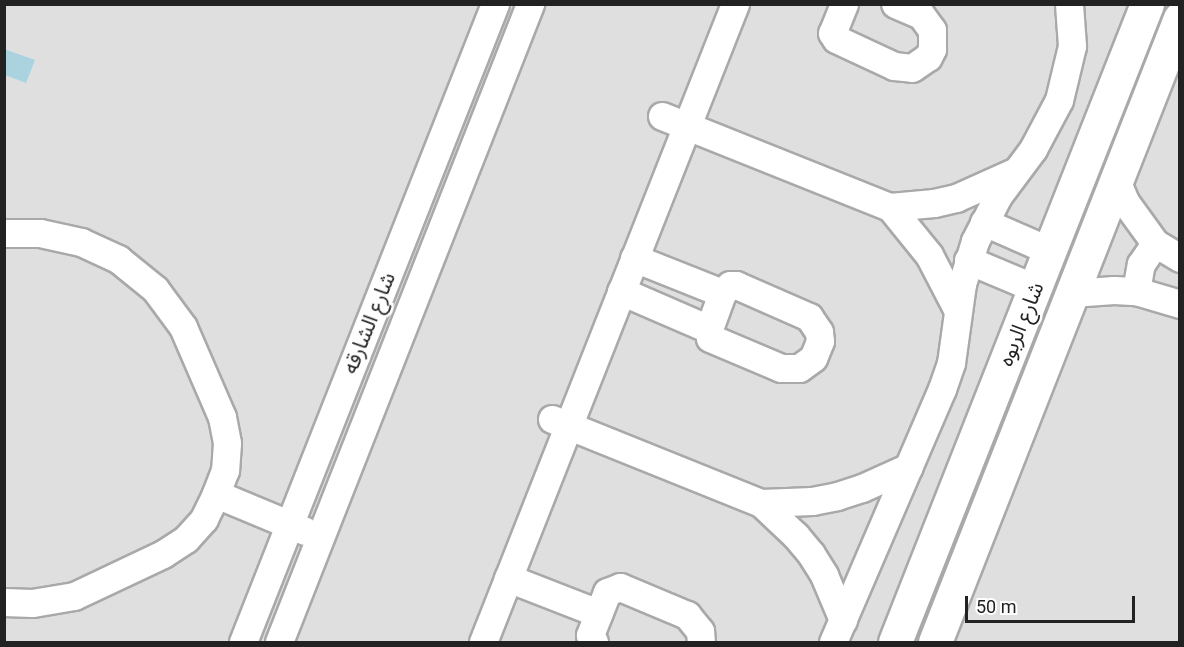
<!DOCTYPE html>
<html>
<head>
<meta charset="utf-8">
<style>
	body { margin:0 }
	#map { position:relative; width:1184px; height:647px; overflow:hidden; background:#f2efe9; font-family:Roboto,"Noto Sans Arabic",sans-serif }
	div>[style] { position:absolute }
	.residential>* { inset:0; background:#e0dfdf }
	.water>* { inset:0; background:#aad3df }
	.roads { filter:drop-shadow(2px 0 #a9a9a9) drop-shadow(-2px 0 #a9a9a9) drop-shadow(0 2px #a9a9a9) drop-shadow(0 -2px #a9a9a9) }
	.minor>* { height:27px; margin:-13.5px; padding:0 13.5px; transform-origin:13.5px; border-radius:13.5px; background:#fff }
	.tertiary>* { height:33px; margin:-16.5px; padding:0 16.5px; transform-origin:16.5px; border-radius:16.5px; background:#fff }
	span { translate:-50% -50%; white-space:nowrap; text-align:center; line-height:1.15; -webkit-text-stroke:5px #fff; paint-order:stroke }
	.street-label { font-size:21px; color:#222 }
	.frame { position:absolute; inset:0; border:6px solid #222; pointer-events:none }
	.scale { position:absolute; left:965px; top:596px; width:170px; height:27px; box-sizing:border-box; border:3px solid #222; border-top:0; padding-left:8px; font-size:18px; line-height:21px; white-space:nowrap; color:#222; -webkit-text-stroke:4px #fff; paint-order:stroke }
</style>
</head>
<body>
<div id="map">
	<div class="residential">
		<i style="clip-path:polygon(4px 5px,1179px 5px,1179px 642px,5px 642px)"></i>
	</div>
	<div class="water">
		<i style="clip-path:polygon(4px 49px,35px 60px,26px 83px,5px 75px)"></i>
	</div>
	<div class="roads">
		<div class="minor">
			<i style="left:844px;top:4px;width:31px;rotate:112deg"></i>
			<i style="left:832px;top:33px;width:7px;rotate:56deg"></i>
			<i style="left:836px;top:39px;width:64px;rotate:25deg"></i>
			<i style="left:894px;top:66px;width:18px;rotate:6deg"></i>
			<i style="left:912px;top:68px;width:19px;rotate:-35deg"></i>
			<i style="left:928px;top:57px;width:9px;rotate:-63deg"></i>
			<i style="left:932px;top:49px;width:19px;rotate:-90deg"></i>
			<i style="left:932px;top:30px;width:19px;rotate:-126deg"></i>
			<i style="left:921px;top:15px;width:28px;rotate:-157deg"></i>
			<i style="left:662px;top:116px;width:245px;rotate:21.8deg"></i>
			<i style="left:890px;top:207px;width:44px;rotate:-5.2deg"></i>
			<i style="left:934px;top:203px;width:23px;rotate:-13deg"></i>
			<i style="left:956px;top:198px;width:61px;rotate:-24.1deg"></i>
			<i style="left:1116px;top:180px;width:25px;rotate:67deg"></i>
			<i style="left:1126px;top:203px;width:49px;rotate:54.1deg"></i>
			<i style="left:1155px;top:243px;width:29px;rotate:31deg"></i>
			<i style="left:890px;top:207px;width:62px;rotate:50.9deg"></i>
			<i style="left:929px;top:255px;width:61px;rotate:62.6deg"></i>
			<i style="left:984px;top:222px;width:72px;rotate:23.7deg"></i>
			<i style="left:4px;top:233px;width:36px"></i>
			<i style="left:40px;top:233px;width:42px;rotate:12.4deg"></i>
			<i style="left:81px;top:242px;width:41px;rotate:24.7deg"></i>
			<i style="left:118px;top:259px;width:48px;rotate:39deg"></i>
			<i style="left:155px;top:289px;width:47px;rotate:53.6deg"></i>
			<i style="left:183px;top:327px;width:98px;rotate:66.6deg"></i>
			<i style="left:222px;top:417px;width:26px;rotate:79deg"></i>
			<i style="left:227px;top:443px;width:27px;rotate:94deg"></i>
			<i style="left:225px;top:470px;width:26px;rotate:111deg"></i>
			<i style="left:216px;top:494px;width:28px;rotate:116deg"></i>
			<i style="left:204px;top:519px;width:27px;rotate:132deg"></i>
			<i style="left:186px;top:539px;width:27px;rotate:147deg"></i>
			<i style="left:163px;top:554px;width:98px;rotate:154.7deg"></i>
			<i style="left:74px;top:596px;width:43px;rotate:170.5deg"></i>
			<i style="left:32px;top:603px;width:28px;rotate:-178deg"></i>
			<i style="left:634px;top:258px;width:95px;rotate:21.7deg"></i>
			<i style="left:968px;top:260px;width:73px;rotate:22.7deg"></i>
			<i style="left:730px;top:285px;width:6px"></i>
			<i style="left:736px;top:285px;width:80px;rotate:23.7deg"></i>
			<i style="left:809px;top:317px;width:18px;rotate:56deg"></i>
			<i style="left:819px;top:332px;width:9px;rotate:84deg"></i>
			<i style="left:820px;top:341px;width:18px;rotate:112deg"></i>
			<i style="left:813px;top:358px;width:17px;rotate:144deg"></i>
			<i style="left:799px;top:368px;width:18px;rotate:180deg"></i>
			<i style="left:781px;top:368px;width:77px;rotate:-157.1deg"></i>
			<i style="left:710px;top:338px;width:9px;rotate:-96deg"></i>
			<i style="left:709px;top:329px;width:38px;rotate:-70deg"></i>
			<i style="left:722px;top:293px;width:11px;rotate:-45deg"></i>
			<i style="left:621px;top:291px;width:96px;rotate:23.4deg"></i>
			<i style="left:1136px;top:291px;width:27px;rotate:-80deg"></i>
			<i style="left:1141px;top:264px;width:25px;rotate:-56deg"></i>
			<i style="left:1071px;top:293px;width:43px;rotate:-4deg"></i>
			<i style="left:1114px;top:290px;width:22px;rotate:3deg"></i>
			<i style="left:1136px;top:291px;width:46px;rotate:16.5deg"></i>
			<i style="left:552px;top:419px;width:225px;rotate:21.9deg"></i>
			<i style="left:761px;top:503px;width:48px;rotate:43.3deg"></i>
			<i style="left:796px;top:536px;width:23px;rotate:50deg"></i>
			<i style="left:811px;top:554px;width:25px;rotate:58deg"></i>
			<i style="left:824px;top:575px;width:49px;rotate:67.1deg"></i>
			<i style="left:216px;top:494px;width:96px;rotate:22.6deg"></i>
			<i style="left:761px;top:503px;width:51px;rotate:-2.2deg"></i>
			<i style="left:812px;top:501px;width:25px;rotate:-11deg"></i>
			<i style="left:837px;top:496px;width:26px;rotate:-18deg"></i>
			<i style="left:862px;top:488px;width:51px;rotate:-24.1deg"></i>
			<i style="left:508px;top:578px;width:97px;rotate:21.3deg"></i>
			<i style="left:243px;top:642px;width:686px;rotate:-68.45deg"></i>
			<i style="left:279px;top:642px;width:686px;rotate:-68.52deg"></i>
			<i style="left:483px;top:642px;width:686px;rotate:-68.45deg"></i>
			<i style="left:594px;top:642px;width:8px;rotate:-120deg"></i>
			<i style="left:590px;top:635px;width:46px;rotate:-68.4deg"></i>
			<i style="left:607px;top:592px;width:14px;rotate:-21deg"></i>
			<i style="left:620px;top:587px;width:73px;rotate:22.7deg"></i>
			<i style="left:687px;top:615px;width:21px;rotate:51deg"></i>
			<i style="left:700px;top:631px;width:11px;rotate:85deg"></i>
			<i style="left:833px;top:642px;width:275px;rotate:-66.7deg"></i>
			<i style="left:942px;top:389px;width:28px;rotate:-71deg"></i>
			<i style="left:951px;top:363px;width:80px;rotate:-82.1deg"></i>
			<i style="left:962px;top:284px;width:45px;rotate:-73.2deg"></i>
			<i style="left:975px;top:241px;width:51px;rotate:-62.9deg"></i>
			<i style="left:998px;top:196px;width:59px;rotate:-53.3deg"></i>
			<i style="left:1033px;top:149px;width:55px;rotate:-62deg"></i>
			<i style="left:1059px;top:100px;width:56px;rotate:-76.5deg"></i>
			<i style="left:1072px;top:46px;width:42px;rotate:-94.1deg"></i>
		</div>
		<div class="tertiary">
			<i style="left:895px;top:642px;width:686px;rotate:-68.45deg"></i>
			<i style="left:935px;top:642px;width:670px;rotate:-68.56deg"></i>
		</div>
	</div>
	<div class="street-label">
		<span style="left:369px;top:323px;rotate:-68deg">شارع الشارقه</span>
		<span style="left:1021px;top:324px;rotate:-68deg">شارع الربوه</span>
	</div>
	<div class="frame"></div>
	<div class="scale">50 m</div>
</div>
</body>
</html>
